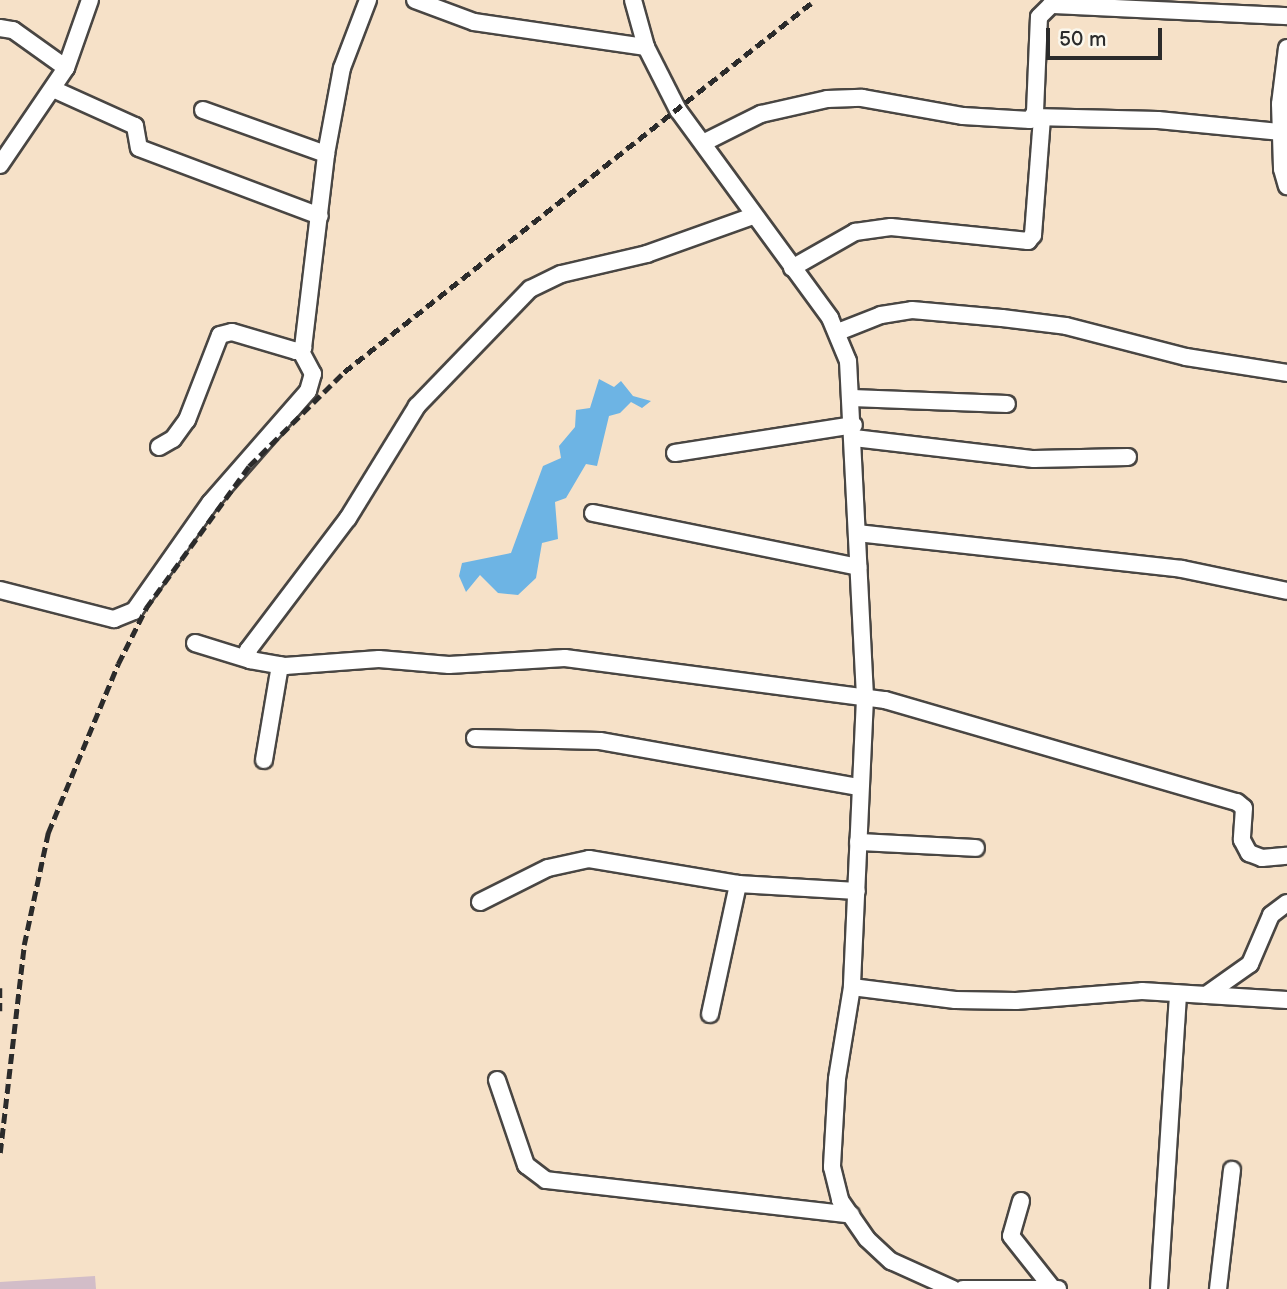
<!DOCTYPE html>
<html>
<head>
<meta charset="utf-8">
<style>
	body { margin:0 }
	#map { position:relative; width:1287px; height:1289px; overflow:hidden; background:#f6e1c8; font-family:"Balsamiq Sans",sans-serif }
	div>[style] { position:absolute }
	.industrial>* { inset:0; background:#d2bdc8 }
	.water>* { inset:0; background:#6db4e4 }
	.roads { filter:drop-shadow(2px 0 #494643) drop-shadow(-2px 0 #494643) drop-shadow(0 2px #494643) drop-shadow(0 -2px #494643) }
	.minor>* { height:16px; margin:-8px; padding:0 8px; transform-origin:8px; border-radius:8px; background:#fff }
	.rail>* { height:4.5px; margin-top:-2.25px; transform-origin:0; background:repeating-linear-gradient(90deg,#2b2b2b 0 10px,transparent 0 15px) }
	span { translate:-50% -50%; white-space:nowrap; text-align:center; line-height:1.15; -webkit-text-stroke:7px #fbf7ec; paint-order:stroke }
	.scale { position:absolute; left:1046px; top:28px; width:116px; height:32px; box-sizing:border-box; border:4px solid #2b2b2b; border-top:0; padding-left:9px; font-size:21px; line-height:24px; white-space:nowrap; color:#2b2b2b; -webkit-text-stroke:5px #fbf7ec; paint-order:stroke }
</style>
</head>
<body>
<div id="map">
	<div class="industrial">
		<i style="clip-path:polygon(95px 1276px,96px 1289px,0 1289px,0 1282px)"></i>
	</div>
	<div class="water">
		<i style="clip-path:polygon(599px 379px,614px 387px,621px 381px,633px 396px,651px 401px,642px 408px,631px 402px,620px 413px,609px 416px,597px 466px,586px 464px,566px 498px,555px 502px,558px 539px,542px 543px,536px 578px,518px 595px,498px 593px,480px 575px,466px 592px,459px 576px,462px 563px,511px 553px,543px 466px,561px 458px,559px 446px,575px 427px,576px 410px,590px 408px)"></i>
	</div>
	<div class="roads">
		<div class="minor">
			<i style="left:415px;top:0;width:63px;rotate:20.4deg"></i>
			<i style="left:474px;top:22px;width:174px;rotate:8.3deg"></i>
			<i style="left:633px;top:0;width:49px;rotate:74.5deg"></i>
			<i style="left:646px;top:47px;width:71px;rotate:63.1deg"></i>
			<i style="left:678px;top:110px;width:258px;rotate:53.8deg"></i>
			<i style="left:830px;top:318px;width:47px;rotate:67.3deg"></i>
			<i style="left:848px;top:361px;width:337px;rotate:87.1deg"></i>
			<i style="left:865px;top:698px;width:289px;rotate:92.6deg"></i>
			<i style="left:852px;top:987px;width:93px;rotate:99.3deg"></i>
			<i style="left:837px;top:1079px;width:88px;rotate:93.3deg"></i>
			<i style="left:832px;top:1167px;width:34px;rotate:76deg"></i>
			<i style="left:840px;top:1200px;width:47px;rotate:55.3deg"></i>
			<i style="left:867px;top:1239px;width:33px;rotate:43deg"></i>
			<i style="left:891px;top:1261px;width:68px;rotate:24.3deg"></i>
			<i style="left:0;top:28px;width:13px;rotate:9deg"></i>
			<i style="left:13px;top:30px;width:65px;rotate:35.6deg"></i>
			<i style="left:1287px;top:48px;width:56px;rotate:97.1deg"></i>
			<i style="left:1280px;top:104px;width:65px;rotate:88.2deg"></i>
			<i style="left:1282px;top:169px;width:18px;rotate:74deg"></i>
			<i style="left:53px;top:89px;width:90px;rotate:24.3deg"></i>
			<i style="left:135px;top:126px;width:22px;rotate:80deg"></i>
			<i style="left:139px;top:148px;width:193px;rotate:20.6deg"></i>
			<i style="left:203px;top:110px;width:131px;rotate:19.7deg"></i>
			<i style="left:1033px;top:117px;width:125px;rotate:1.4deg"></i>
			<i style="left:1158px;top:120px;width:124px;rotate:5.6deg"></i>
			<i style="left:703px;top:143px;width:65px;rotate:-26.6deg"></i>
			<i style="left:761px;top:114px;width:68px;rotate:-12.8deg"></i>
			<i style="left:827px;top:99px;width:35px;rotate:-2deg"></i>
			<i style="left:862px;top:98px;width:103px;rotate:10.1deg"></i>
			<i style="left:963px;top:116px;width:67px;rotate:3.4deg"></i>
			<i style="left:1030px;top:120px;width:9px;rotate:-58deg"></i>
			<i style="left:1035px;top:112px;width:95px;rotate:-87.6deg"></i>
			<i style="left:1039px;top:17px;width:17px;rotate:-45deg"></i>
			<i style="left:1051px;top:5px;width:236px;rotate:2.7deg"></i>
			<i style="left:0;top:165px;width:117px;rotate:-55.8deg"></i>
			<i style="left:66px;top:68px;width:72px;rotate:-70.6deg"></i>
			<i style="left:753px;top:216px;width:113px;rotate:160.3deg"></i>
			<i style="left:647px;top:254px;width:88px;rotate:166.9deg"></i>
			<i style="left:561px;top:274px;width:34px;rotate:154deg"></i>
			<i style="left:530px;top:289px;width:163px;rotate:134deg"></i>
			<i style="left:417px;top:406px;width:132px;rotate:121.6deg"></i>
			<i style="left:348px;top:518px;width:166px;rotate:127.1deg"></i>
			<i style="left:248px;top:650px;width:10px;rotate:79deg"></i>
			<i style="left:250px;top:660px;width:36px;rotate:10deg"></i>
			<i style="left:285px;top:666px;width:94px;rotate:-4.3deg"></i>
			<i style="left:379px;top:659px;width:70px;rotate:4.9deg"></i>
			<i style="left:449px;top:665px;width:116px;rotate:-3.5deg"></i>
			<i style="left:565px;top:658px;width:323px;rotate:7.5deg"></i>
			<i style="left:885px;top:700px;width:366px;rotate:16.2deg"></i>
			<i style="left:1237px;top:802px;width:9px;rotate:41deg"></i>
			<i style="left:1244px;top:808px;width:32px;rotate:94deg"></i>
			<i style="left:1242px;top:840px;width:15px;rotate:62deg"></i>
			<i style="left:1249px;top:853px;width:14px;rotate:21deg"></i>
			<i style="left:1262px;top:858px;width:25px;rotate:-5deg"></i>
			<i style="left:792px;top:268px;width:73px;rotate:-29.7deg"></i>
			<i style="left:855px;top:232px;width:36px;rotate:-8deg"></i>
			<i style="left:891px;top:227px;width:138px;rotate:5.8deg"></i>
			<i style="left:1028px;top:241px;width:8px;rotate:-50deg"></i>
			<i style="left:1033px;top:235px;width:117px;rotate:-85.6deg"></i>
			<i style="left:838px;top:332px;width:46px;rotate:-21.6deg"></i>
			<i style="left:881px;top:315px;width:31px;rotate:-9deg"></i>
			<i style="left:912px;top:310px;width:90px;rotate:5.1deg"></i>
			<i style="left:1002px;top:318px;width:64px;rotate:7.1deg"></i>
			<i style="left:1066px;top:326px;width:124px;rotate:14.5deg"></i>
			<i style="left:1186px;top:357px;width:102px;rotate:9deg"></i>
			<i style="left:852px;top:398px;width:155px;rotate:2.2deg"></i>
			<i style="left:854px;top:438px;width:181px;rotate:6.7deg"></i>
			<i style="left:1034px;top:459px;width:94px;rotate:-1.2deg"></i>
			<i style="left:159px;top:447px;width:16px;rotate:-30deg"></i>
			<i style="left:173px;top:439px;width:24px;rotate:-54deg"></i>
			<i style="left:187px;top:420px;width:91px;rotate:-68.8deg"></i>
			<i style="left:220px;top:335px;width:12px;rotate:-14deg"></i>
			<i style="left:232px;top:332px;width:67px;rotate:16.5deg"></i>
			<i style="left:296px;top:351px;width:8px;rotate:-23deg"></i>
			<i style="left:303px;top:348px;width:195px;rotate:-83.2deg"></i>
			<i style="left:326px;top:154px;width:87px;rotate:-79.5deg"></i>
			<i style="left:342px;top:68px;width:73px;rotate:-69.1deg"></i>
			<i style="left:675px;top:453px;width:181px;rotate:-8.9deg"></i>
			<i style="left:593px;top:513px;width:271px;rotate:11.5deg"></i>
			<i style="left:857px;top:533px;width:327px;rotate:6.3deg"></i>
			<i style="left:1182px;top:569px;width:107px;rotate:11.8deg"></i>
			<i style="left:0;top:590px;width:118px;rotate:14.3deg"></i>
			<i style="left:114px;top:619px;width:22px;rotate:-22deg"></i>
			<i style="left:134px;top:611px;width:132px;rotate:-54.9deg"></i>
			<i style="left:210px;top:503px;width:149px;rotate:-48.8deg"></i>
			<i style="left:308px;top:391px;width:18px;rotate:-74deg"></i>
			<i style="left:313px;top:374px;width:27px;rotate:-118deg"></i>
			<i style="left:195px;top:643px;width:58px;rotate:17.2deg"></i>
			<i style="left:475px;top:738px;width:125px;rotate:1.4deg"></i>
			<i style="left:600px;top:741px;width:263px;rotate:10.1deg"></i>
			<i style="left:264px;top:760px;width:96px;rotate:-80.4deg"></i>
			<i style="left:858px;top:842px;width:118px;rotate:2.9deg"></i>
			<i style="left:480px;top:902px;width:76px;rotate:-26.6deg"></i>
			<i style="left:548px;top:868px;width:42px;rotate:-12.4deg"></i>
			<i style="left:589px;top:859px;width:151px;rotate:9.5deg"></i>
			<i style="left:738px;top:884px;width:119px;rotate:3.4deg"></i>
			<i style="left:852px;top:987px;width:104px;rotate:7.2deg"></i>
			<i style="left:955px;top:1000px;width:61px;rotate:0.9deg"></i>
			<i style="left:1016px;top:1001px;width:126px;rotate:-4.5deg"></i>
			<i style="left:1142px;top:991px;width:145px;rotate:3.6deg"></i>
			<i style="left:1206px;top:995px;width:54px;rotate:-35.2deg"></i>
			<i style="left:1250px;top:964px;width:53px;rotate:-66.8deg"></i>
			<i style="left:1271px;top:915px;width:20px;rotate:-37deg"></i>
			<i style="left:710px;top:1014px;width:133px;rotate:-77.8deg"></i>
			<i style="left:497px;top:1080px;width:90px;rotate:71.2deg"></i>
			<i style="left:526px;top:1165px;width:25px;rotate:37deg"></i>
			<i style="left:546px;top:1180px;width:307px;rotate:6.5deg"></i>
			<i style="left:1021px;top:1201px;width:36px;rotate:106deg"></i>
			<i style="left:1011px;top:1236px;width:68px;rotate:51.6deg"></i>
			<i style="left:963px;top:1289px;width:95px"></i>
			<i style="left:1159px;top:1289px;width:296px;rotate:-86.3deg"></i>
			<i style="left:1218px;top:1289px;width:120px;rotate:-83.3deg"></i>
		</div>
	</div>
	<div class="rail">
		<i style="left:0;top:988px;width:23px;rotate:90deg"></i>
		<i style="left:0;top:1153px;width:209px;rotate:-83.4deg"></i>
		<i style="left:24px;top:945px;width:115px;rotate:-77.9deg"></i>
		<i style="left:48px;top:833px;width:183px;rotate:-67.5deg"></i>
		<i style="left:118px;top:664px;width:63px;rotate:-63.4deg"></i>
		<i style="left:146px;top:608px;width:175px;rotate:-54deg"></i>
		<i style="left:249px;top:466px;width:134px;rotate:-44.7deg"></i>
		<i style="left:344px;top:372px;width:600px;rotate:-38.3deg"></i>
	</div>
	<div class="scale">50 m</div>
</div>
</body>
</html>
